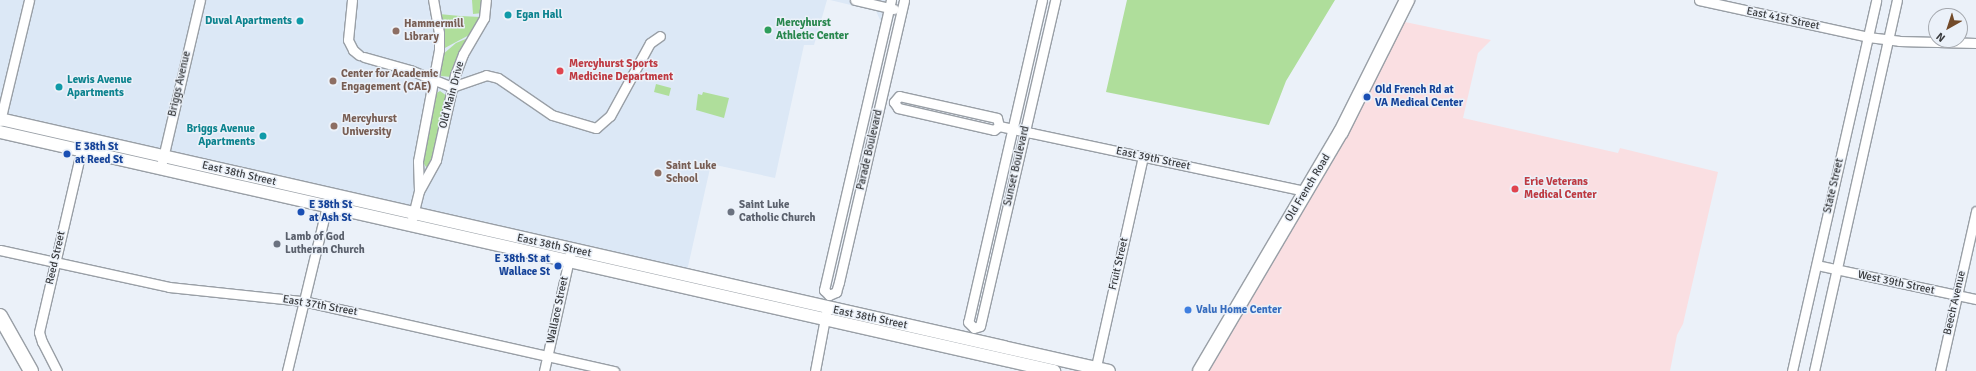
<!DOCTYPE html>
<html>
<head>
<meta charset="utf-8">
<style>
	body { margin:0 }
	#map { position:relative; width:1976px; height:371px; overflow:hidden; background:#ebf1f9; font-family:Signika,sans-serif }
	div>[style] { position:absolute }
	.built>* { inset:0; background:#dce8f6 }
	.medical>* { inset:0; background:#fadfe2 }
	.green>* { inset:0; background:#afde9b }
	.roads { filter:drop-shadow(1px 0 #999fa6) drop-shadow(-1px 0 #999fa6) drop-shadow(0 1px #999fa6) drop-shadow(0 -1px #999fa6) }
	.minor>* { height:9px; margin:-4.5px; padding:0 4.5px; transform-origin:4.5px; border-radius:4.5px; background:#fff }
	.secondary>* { height:12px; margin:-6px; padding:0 6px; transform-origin:6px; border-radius:6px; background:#fff }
	.primary>* { height:14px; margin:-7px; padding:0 7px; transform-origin:7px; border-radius:7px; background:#fff }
	.dots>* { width:11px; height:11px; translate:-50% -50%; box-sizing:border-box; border:2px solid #ebf1f9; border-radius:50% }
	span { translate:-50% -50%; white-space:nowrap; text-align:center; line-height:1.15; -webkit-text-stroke:3px #ebf1f9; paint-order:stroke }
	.culture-label { font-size:11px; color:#0d838f; font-weight:700 }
	.left { translate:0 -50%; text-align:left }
	.right { translate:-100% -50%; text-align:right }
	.street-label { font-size:11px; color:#393b3e }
	.leisure-label { font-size:11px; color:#27864d; font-weight:700 }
	.education-label { font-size:11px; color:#785e54; font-weight:700 }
	.health-label { font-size:11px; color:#be3a42; font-weight:700 }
	.transit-label { font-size:11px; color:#164399; font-weight:700 }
	.worship-label { font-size:11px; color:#5b616d; font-weight:700 }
	.shop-label { font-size:11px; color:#366cbe; font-weight:700 }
	.north { position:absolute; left:1928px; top:8px; width:40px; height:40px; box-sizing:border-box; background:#ebf1f9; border:1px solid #a4a8ae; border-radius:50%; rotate:219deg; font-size:11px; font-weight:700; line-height:16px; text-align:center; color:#393b3e }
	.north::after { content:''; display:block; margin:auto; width:14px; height:18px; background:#734b2a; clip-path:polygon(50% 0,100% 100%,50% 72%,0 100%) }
</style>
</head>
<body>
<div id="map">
	<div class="built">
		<i style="clip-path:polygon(0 0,827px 0,814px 45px,804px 45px,775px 178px,711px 164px,687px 271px,0 114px)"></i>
		<i style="clip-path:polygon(830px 0,887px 0,882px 24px,876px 11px)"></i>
	</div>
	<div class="medical">
		<i style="clip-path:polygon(1405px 22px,1491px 40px,1478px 53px,1463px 118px,1618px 153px,1620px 148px,1718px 172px,1683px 324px,1677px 335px,1670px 371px,1207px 371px,1333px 161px)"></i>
	</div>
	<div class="green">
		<i style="clip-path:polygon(472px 0,483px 0,483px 13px,473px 14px)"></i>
		<i style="clip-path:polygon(1127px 0,1335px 0,1286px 81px,1269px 125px,1106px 92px)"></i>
		<i style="clip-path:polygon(439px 14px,460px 16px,481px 17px,471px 34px,443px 49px)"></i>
		<i style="clip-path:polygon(468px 38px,451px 77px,441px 76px,442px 55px,456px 43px)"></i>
		<i style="clip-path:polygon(656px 84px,671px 88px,669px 96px,654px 92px)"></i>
		<i style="clip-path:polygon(440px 91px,447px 96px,433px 160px,429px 166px,426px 167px,421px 159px,435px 94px)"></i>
		<i style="clip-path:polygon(703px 92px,729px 98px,724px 118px,696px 110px,698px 94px,702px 95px)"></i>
	</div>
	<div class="roads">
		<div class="minor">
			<i style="left:352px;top:0;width:40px;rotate:95.7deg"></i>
			<i style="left:348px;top:40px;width:11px;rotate:63deg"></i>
			<i style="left:353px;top:50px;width:8px;rotate:40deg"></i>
			<i style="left:855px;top:0;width:40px;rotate:13deg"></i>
			<i style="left:1042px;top:0;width:330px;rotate:102.9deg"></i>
			<i style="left:968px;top:322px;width:8px;rotate:45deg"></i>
			<i style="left:974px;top:328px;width:6px;rotate:-18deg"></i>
			<i style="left:980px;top:326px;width:335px;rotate:-77deg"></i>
			<i style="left:1699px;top:0;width:173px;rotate:12.3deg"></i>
			<i style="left:1868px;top:37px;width:31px;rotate:7deg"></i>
			<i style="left:1899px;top:41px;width:77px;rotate:1.5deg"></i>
			<i style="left:364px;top:57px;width:48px;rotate:15.8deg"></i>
			<i style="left:410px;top:70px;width:45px;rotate:22deg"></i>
			<i style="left:452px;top:87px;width:36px;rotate:-19deg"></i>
			<i style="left:486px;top:75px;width:12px;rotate:14deg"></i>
			<i style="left:498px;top:78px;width:65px;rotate:34.4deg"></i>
			<i style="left:552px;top:115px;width:46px;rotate:16.5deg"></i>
			<i style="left:596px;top:128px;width:18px;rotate:-41deg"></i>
			<i style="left:610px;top:116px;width:83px;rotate:-61.3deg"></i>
			<i style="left:650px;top:43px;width:12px;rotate:-35deg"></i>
			<i style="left:0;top:121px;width:124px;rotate:-76.5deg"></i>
			<i style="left:999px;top:126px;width:8px;rotate:-104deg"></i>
			<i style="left:997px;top:118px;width:100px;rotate:-167.3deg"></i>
			<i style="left:899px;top:96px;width:8px;rotate:130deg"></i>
			<i style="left:894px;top:102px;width:7px;rotate:56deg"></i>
			<i style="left:898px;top:108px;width:98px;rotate:12.9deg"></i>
			<i style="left:994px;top:130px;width:6px;rotate:-39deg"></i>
			<i style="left:999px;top:126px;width:34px;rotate:12deg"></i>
			<i style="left:1032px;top:133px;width:280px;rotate:12deg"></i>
			<i style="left:162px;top:162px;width:166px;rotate:-76.8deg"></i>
			<i style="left:419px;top:190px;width:29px;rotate:-92deg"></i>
			<i style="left:418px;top:161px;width:113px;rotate:-79.3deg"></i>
			<i style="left:439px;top:50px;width:17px;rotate:-90deg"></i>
			<i style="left:439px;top:33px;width:34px;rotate:-100deg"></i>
			<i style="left:412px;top:219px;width:29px;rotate:-76deg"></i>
			<i style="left:419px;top:191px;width:35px;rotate:-61deg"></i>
			<i style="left:436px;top:160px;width:87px;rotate:-77.4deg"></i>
			<i style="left:455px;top:75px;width:22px;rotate:-69deg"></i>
			<i style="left:463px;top:54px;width:42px;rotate:-59.7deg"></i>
			<i style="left:484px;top:18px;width:18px;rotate:-84deg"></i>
			<i style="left:0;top:250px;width:173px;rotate:12.3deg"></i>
			<i style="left:169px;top:287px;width:135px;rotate:6deg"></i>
			<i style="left:303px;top:301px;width:319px;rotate:12.7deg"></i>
			<i style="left:1817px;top:265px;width:163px;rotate:12.1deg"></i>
			<i style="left:829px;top:295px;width:8px;rotate:-23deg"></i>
			<i style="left:836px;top:292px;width:10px;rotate:-73deg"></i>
			<i style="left:839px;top:282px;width:289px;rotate:-77deg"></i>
			<i style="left:829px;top:295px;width:7px;rotate:-135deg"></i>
			<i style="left:824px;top:290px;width:298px;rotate:-77deg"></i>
			<i style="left:57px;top:371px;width:33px;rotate:-117deg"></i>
			<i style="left:42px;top:342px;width:10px;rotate:-107deg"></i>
			<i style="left:39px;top:332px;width:199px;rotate:-76.9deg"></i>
			<i style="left:287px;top:371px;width:175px;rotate:-76.4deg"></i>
			<i style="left:544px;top:371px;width:119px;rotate:-77.4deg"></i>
			<i style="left:815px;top:371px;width:59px;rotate:-79.3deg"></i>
			<i style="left:1095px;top:371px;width:219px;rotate:-77.4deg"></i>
			<i style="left:1792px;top:371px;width:380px;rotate:-77.2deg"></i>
			<i style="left:1814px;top:371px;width:380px;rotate:-77.4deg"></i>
			<i style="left:1940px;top:371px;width:164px;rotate:-77.3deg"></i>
		</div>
		<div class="secondary">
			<i style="left:0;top:119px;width:1137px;rotate:12.8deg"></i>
			<i style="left:0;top:132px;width:1081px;rotate:12.78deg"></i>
		</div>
		<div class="primary">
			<i style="left:0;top:316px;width:63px;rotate:60.6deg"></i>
			<i style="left:1200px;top:371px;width:277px;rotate:-59.5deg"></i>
			<i style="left:1341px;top:132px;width:148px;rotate:-63.4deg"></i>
		</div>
	</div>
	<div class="dots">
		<i style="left:508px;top:15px;background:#0f9aa8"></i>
		<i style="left:300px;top:21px;background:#0f9aa8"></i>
		<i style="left:768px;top:30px;background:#2e9e5b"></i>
		<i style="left:396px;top:31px;background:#8d6e63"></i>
		<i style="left:560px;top:71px;background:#e0444e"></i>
		<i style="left:333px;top:81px;background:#8d6e63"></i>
		<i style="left:59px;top:87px;background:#0f9aa8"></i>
		<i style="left:1367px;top:97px;background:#1a4fb4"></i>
		<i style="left:334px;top:126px;background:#8d6e63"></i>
		<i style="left:263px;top:136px;background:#0f9aa8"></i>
		<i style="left:67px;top:154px;background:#1a4fb4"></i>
		<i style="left:658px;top:173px;background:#8d6e63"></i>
		<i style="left:1515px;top:189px;background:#e0444e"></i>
		<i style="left:301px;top:212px;background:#1a4fb4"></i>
		<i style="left:731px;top:212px;background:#6b7280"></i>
		<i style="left:277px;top:244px;background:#6b7280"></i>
		<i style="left:558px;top:266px;background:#1a4fb4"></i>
		<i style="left:1188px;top:310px;background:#3f7fe0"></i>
	</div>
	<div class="culture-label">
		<span class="left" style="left:516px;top:15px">Egan Hall</span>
		<span class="right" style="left:292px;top:21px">Duval Apartments</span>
		<span class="left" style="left:67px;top:87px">Lewis Avenue<br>Apartments</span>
		<span class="right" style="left:255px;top:136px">Briggs Avenue<br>Apartments</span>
	</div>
	<div class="street-label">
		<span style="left:1783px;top:19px;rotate:12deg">East 41st Street</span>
		<span style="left:180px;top:84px;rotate:-77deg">Briggs Avenue</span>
		<span style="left:452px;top:95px;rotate:-75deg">Old Main Drive</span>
		<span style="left:870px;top:150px;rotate:-77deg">Parade Boulevard</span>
		<span style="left:1153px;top:159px;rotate:12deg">East 39th Street</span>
		<span style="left:1017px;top:166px;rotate:-77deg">Sunset Boulevard</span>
		<span style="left:239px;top:174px;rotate:13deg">East 38th Street</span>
		<span style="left:1834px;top:186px;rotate:-77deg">State Street</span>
		<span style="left:1308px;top:188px;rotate:-59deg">Old French Road</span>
		<span style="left:554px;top:246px;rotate:12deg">East 38th Street</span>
		<span style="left:56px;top:258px;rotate:-77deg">Reed Street</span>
		<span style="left:1119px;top:264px;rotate:-77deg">Fruit Street</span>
		<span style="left:1896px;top:283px;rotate:12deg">West 39th Street</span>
		<span style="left:1955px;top:303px;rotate:-77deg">Beech Avenue</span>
		<span style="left:320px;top:306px;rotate:10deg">East 37th Street</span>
		<span style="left:558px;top:310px;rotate:-78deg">Wallace Street</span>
		<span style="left:870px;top:318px;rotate:12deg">East 38th Street</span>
	</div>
	<div class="leisure-label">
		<span class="left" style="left:776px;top:30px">Mercyhurst<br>Athletic Center</span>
	</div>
	<div class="education-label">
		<span class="left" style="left:404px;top:31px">Hammermill<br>Library</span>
		<span class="left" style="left:341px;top:81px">Center for Academic<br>Engagement (CAE)</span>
		<span class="left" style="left:342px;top:126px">Mercyhurst<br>University</span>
		<span class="left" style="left:666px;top:173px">Saint Luke<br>School</span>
	</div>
	<div class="health-label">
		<span class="left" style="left:569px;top:71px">Mercyhurst Sports<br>Medicine Department</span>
		<span class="left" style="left:1524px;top:189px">Erie Veterans<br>Medical Center</span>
	</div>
	<div class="transit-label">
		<span class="left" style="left:1375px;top:97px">Old French Rd at<br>VA Medical Center</span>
		<span class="left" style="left:75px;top:154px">E 38th St<br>at Reed St</span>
		<span class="left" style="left:309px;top:212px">E 38th St<br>at Ash St</span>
		<span class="right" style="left:550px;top:266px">E 38th St at<br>Wallace St</span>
	</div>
	<div class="worship-label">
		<span class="left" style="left:739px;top:212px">Saint Luke<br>Catholic Church</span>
		<span class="left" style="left:285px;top:244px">Lamb of God<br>Lutheran Church</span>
	</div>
	<div class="shop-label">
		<span class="left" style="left:1196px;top:310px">Valu Home Center</span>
	</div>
	<div class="north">N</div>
</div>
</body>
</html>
